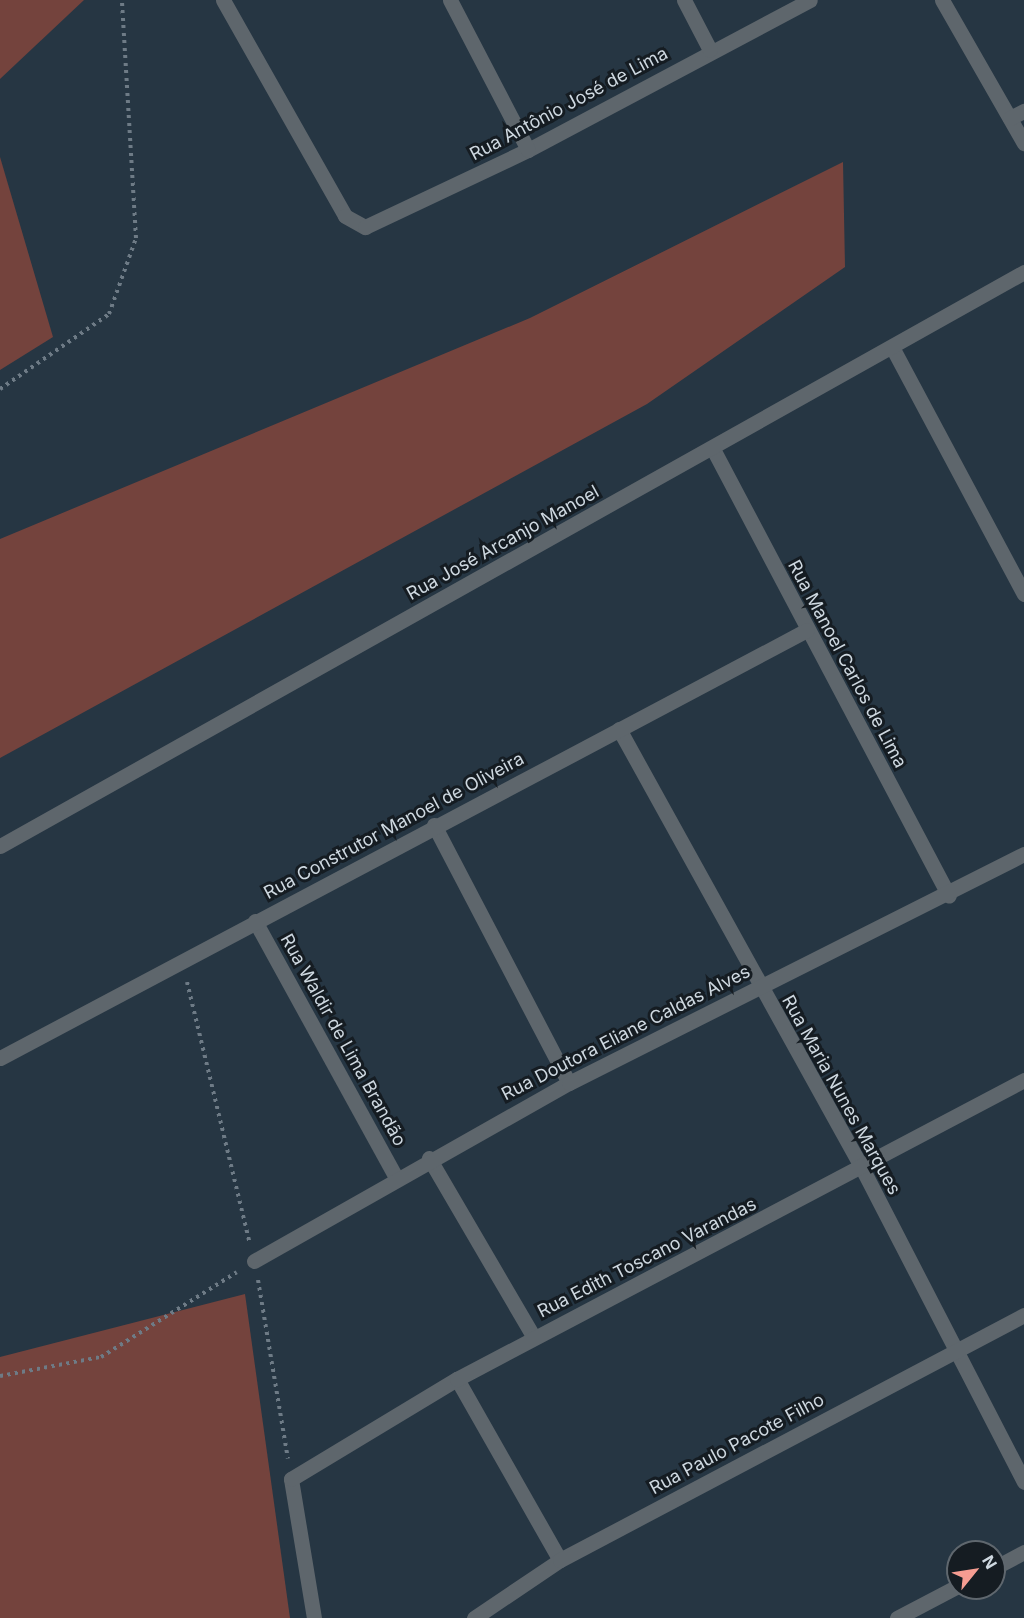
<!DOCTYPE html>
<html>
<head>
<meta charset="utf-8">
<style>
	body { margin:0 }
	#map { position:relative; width:1024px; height:1618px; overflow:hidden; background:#263643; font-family:Inter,sans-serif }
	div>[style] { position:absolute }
	.green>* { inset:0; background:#74433d }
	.path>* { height:4px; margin-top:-2px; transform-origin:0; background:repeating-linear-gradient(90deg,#6e7b86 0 3px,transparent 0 7.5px) }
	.minor>* { height:15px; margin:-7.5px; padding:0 7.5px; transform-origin:7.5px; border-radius:7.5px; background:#5e666c }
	span { translate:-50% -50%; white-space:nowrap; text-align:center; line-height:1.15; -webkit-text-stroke:6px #151c22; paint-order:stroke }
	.street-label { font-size:18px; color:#ced8e0 }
	.north { position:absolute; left:946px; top:1540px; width:60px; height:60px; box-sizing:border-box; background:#151c22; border:2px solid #5f676e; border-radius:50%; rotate:60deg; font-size:16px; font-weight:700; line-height:24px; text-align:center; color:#ced8e0 }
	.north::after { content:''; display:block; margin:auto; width:21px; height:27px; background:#f59c91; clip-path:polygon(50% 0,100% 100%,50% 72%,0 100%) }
</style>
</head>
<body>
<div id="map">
	<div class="green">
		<i style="clip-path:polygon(0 0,84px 0,0 79px)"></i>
		<i style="clip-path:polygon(0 157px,53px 337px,0 370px)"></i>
		<i style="clip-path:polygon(843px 162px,845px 267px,647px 404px,0 758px,0 539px,530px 318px)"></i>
		<i style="clip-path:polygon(245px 1294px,290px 1618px,0 1618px,0 1357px)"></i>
	</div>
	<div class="path">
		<i style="left:0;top:389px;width:132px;rotate:-34.5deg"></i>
		<i style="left:109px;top:314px;width:81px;rotate:-70.4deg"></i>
		<i style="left:136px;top:238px;width:238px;rotate:-93.4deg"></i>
		<i style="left:187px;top:982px;width:266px;rotate:76.5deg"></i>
		<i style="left:258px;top:1280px;width:181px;rotate:80.5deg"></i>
		<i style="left:0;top:1376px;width:103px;rotate:-10.7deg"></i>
		<i style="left:101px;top:1357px;width:160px;rotate:-32deg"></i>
	</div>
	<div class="minor">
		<i style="left:223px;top:0;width:248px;rotate:60.5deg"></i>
		<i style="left:345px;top:216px;width:23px;rotate:29deg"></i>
		<i style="left:365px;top:227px;width:180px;rotate:-25.3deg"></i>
		<i style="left:528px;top:150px;width:319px;rotate:-28deg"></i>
		<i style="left:450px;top:0;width:169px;rotate:62.5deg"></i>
		<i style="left:684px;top:0;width:56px;rotate:62.5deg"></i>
		<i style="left:942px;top:0;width:165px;rotate:60.2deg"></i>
		<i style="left:1010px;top:118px;width:16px;rotate:-27deg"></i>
		<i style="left:892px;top:347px;width:280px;rotate:61.9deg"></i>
		<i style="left:713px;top:449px;width:505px;rotate:62.17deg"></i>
		<i style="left:619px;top:729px;width:504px;rotate:61.04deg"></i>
		<i style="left:863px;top:1170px;width:351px;rotate:62.7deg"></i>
		<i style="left:434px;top:825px;width:291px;rotate:62.4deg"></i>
		<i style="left:0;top:846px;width:1174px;rotate:-29.27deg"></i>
		<i style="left:255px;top:921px;width:292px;rotate:61.2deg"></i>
		<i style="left:0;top:1058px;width:913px;rotate:-27.94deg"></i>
		<i style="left:429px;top:1158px;width:208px;rotate:59.7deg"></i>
		<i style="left:254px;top:1261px;width:362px;rotate:-29.5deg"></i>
		<i style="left:569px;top:1083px;width:509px;rotate:-26.72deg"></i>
		<i style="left:457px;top:1379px;width:208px;rotate:60.4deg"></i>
		<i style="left:994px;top:1568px;width:34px;rotate:-28deg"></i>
		<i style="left:314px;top:1618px;width:141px;rotate:-99.4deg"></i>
		<i style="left:291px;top:1479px;width:194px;rotate:-31.1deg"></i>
		<i style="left:457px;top:1379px;width:641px;rotate:-27.8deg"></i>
		<i style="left:474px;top:1618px;width:104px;rotate:-34deg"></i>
		<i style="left:560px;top:1560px;width:525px;rotate:-27.83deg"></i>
		<i style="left:897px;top:1618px;width:69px;rotate:-27.7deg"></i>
	</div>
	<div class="street-label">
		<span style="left:569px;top:104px;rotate:-28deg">Rua Antônio José de Lima</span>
		<span style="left:503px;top:543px;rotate:-29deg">Rua José Arcanjo Manoel</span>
		<span style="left:847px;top:664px;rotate:62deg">Rua Manoel Carlos de Lima</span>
		<span style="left:394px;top:826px;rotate:-28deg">Rua Construtor Manoel de Oliveira</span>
		<span style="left:626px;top:1033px;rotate:-27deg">Rua Doutora Eliane Caldas Alves</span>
		<span style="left:343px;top:1040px;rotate:61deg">Rua Waldir de Lima Brandão</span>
		<span style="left:841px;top:1095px;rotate:61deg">Rua Maria Nunes Marques</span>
		<span style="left:647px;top:1258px;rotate:-27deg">Rua Edith Toscano Varandas</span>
		<span style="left:737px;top:1444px;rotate:-28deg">Rua Paulo Pacote Filho</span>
	</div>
	<div class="north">N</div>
</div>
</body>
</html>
